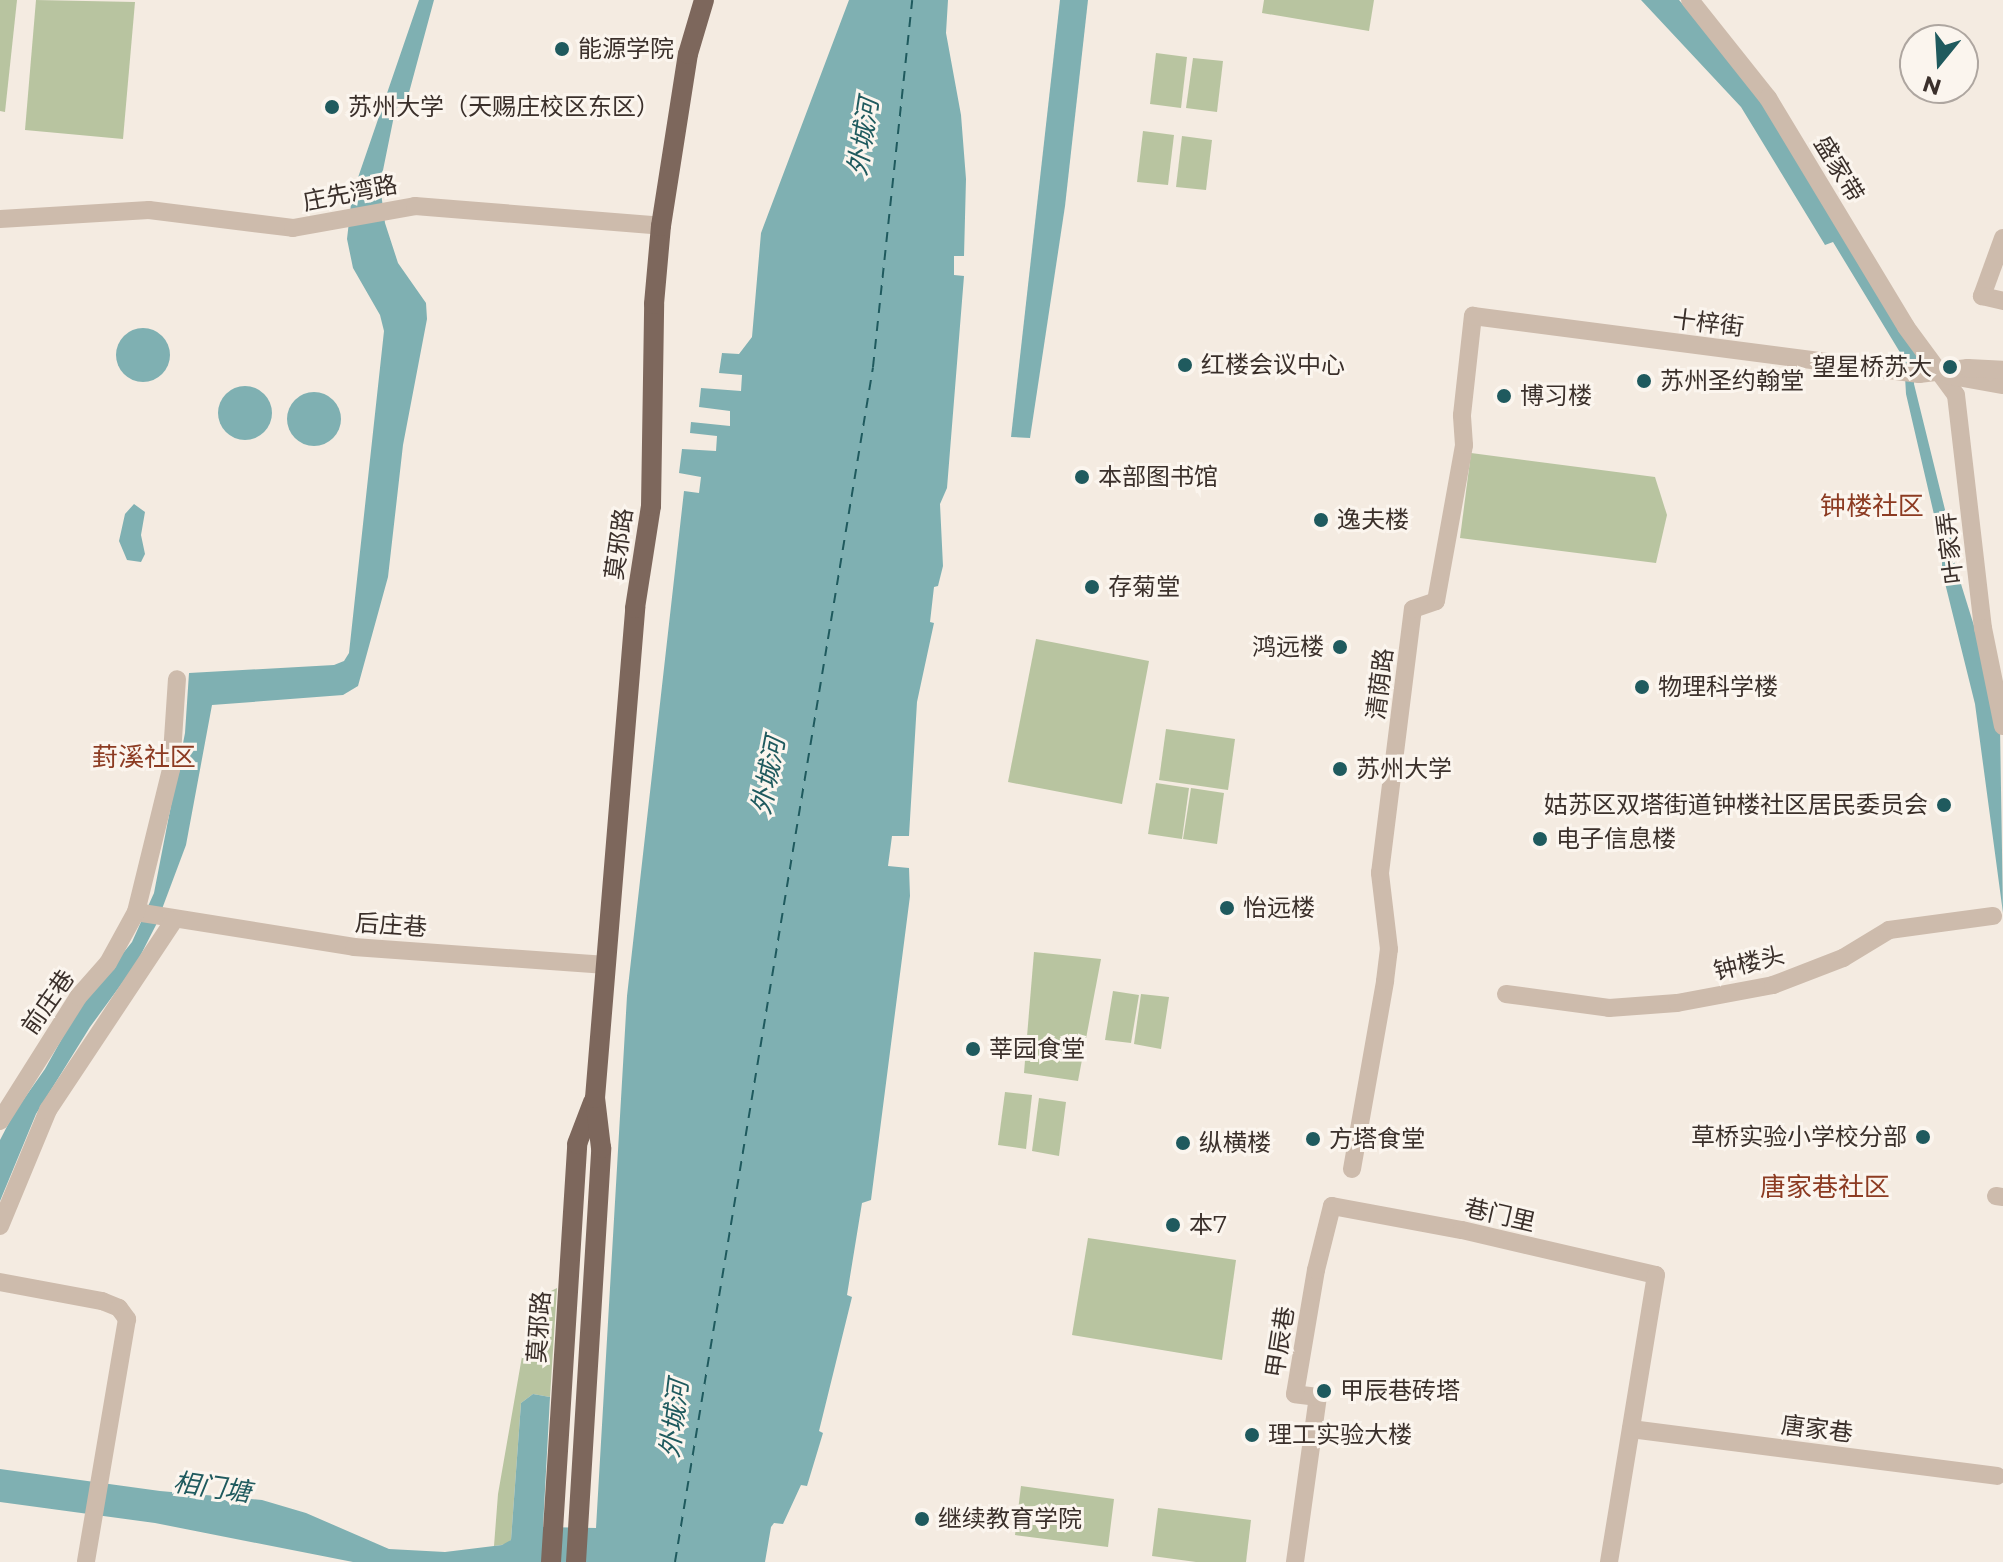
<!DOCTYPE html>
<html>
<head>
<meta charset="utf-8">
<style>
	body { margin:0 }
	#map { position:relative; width:2003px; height:1562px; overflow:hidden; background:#f4ebe1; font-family:Montserrat,"Noto Sans SC",sans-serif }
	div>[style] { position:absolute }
	.green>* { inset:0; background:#b8c4a0 }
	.water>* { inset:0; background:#7fb0b2 }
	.round { border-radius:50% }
	.ferry>* { height:2px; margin-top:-1px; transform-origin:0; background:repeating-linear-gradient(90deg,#1f5a5e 0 10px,transparent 0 18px) }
	.minor>* { height:18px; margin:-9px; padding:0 9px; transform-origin:9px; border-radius:9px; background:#cdbbac }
	.major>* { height:20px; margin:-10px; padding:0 10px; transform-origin:10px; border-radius:10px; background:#7d675c }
	.dots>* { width:22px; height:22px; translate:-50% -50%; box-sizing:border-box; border:4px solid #fbf5ee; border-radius:50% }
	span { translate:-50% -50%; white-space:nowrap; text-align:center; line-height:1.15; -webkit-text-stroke:6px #fbf5ee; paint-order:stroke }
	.poi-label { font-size:24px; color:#3b302b }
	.left { translate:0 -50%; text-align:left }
	.right { translate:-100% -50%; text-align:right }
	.street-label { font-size:24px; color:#3b302b }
	.water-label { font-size:26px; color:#1f5a5e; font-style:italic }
	.neighbourhood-label { font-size:26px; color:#8c3b22 }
	.north { position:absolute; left:1899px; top:24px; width:80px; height:80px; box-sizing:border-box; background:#fbf5ee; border:2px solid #aea6a0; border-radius:50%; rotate:198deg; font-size:22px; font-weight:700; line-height:32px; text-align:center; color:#3b302b }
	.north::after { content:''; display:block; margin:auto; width:28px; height:36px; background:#1f5a5e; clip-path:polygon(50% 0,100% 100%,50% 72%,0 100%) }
</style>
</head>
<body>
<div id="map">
	<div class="green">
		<i style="clip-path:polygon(0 0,17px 0,5px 112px,0 111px)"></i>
		<i style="clip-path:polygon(36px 0,135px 2px,123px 139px,25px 130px)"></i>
		<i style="clip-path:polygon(1264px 0,1374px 0,1369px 31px,1262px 13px)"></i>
		<i style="clip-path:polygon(1156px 53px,1187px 57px,1181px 108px,1150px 104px)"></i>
		<i style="clip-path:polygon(1193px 58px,1223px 61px,1217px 112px,1186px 108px)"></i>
		<i style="clip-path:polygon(1143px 131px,1174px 135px,1168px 185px,1137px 182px)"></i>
		<i style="clip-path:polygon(1182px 136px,1212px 140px,1206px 190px,1176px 187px)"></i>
		<i style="clip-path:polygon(1471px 453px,1655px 477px,1667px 515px,1656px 563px,1460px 538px)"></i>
		<i style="clip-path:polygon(1036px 639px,1149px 661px,1122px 804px,1008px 782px)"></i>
		<i style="clip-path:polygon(1166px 729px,1235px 739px,1228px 790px,1159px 780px)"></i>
		<i style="clip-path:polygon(1156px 783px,1189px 788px,1182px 839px,1148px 834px)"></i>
		<i style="clip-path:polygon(1191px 788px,1224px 793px,1217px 844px,1183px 839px)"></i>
		<i style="clip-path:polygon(1034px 952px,1101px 959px,1078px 1081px,1024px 1073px)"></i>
		<i style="clip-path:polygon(1113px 991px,1139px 995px,1131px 1043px,1105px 1040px)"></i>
		<i style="clip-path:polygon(1141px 994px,1169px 997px,1161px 1049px,1134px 1044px)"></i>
		<i style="clip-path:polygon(1005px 1092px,1032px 1095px,1026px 1149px,998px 1145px)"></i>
		<i style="clip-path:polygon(1039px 1098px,1066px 1102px,1059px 1156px,1032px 1151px)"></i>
		<i style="clip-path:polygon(1088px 1238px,1236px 1260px,1222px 1360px,1072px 1335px)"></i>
		<i style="clip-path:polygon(557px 1288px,550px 1397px,533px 1394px,521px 1403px,511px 1540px,508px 1544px,494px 1546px,498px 1494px,528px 1322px,537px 1298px)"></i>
		<i style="clip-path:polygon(1021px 1486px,1114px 1499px,1108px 1547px,1015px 1535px)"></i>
		<i style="clip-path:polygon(1158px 1508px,1251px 1520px,1246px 1562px,1196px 1562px,1152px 1556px)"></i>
	</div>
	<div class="water">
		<i style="clip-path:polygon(419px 0,434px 0,407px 100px,400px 100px,394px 116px,380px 185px,385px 223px,398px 263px,426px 303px,427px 319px,403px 445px,388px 577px,358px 686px,343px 695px,212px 705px,186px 845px,156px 925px,136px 964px,90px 1027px,36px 1114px,0 1201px,0 1140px,14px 1113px,45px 1069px,79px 1008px,132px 942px,154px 893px,185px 733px,189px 673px,334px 665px,344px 661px,349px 653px,384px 331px,380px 315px,353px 268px,347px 239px,352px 195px)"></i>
		<i style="clip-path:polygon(849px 0,948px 0,946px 33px,961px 115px,966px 179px,964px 256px,954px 256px,954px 275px,964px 276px,947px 488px,940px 504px,943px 566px,938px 586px,934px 587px,930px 622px,934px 623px,917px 702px,909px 836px,892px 836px,888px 866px,909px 868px,910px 896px,871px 1200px,862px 1203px,847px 1295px,852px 1297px,819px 1431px,823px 1433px,807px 1486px,801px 1485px,783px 1524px,774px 1523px,771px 1527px,765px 1562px,353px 1562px,155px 1523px,0 1502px,0 1469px,160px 1491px,262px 1500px,306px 1513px,389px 1549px,445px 1552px,502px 1545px,511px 1540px,521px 1403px,533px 1394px,550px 1397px,543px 1527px,596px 1528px,627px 996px,684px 491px,699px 493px,701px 477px,679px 473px,682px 449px,716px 451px,717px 436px,690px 433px,691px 422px,730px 426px,730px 411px,699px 407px,701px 388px,741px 391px,742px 375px,719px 373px,722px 353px,739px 354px,752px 337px,761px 233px)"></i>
		<i style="clip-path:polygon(1060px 0,1088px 0,1065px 206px,1030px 438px,1011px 437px)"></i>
		<i style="clip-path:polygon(1641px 0,1679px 0,1748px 81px,1917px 348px,1914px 384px,1951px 534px,1952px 555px,1993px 687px,2000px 727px,2003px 913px,1975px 704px,1942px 571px,1942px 549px,1906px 394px,1904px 359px,1833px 242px,1825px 245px,1741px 107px)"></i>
		<i class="round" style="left:116px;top:328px;width:54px;height:54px"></i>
		<i class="round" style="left:218px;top:386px;width:54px;height:54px"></i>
		<i class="round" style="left:287px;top:392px;width:54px;height:54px"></i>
		<i style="clip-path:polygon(134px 504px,145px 512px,141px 535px,145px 554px,141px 562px,127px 560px,119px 541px,125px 514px)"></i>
	</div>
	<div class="ferry">
		<i style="left:675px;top:1562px;width:1211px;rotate:-80.59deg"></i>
		<i style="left:873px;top:367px;width:369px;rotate:-83.9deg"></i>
	</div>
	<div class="minor">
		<i style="left:1690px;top:0;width:125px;rotate:51.5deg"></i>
		<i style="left:1768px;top:98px;width:267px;rotate:58.9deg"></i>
		<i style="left:1906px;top:327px;width:84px;rotate:53.7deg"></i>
		<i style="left:1956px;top:395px;width:235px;rotate:83.4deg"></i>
		<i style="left:1983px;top:628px;width:100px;rotate:78.5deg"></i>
		<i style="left:0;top:219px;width:149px;rotate:-3.5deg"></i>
		<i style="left:149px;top:210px;width:145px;rotate:7.1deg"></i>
		<i style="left:293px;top:228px;width:124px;rotate:-10.2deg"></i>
		<i style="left:415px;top:206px;width:247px;rotate:4.6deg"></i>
		<i style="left:2003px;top:238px;width:62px;rotate:109.9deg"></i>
		<i style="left:1982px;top:296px;width:22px;rotate:13deg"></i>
		<i style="left:1946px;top:375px;width:58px;rotate:10deg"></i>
		<i style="left:136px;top:912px;width:221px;rotate:9.1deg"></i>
		<i style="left:354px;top:947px;width:253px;rotate:4.1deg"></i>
		<i style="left:1506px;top:994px;width:104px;rotate:7.7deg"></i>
		<i style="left:1609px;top:1008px;width:68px;rotate:-4.2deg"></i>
		<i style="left:1677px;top:1003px;width:98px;rotate:-10.6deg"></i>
		<i style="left:1773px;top:985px;width:75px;rotate:-21.1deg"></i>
		<i style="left:1843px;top:958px;width:54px;rotate:-31.3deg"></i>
		<i style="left:1889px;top:930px;width:105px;rotate:-7.7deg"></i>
		<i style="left:0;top:1121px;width:146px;rotate:-57.8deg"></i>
		<i style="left:78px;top:997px;width:45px;rotate:-48.6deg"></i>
		<i style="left:108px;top:963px;width:58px;rotate:-61.2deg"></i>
		<i style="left:136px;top:912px;width:147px;rotate:-76.2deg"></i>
		<i style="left:171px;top:769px;width:90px;rotate:-86.2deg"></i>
		<i style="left:1352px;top:1169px;width:191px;rotate:-80deg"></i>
		<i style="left:1385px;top:981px;width:32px;rotate:-83deg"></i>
		<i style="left:1389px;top:949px;width:77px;rotate:-96.8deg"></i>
		<i style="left:1380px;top:873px;width:266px;rotate:-82.9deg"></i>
		<i style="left:1413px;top:609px;width:24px;rotate:-19deg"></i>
		<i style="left:1436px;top:601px;width:158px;rotate:-79.8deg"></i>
		<i style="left:1464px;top:445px;width:30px;rotate:-94deg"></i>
		<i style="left:1462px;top:415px;width:100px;rotate:-83.7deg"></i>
		<i style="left:1473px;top:316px;width:450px;rotate:7.4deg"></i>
		<i style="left:1919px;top:374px;width:49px;rotate:-7deg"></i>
		<i style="left:1968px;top:368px;width:35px;rotate:3deg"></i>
		<i style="left:1996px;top:1196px;width:7px;rotate:8deg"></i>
		<i style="left:0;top:1226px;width:126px;rotate:-67.5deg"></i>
		<i style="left:48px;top:1110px;width:228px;rotate:-56.4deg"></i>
		<i style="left:0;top:1282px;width:104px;rotate:10.6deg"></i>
		<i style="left:102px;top:1301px;width:18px;rotate:22deg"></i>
		<i style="left:119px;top:1308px;width:14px;rotate:54deg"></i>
		<i style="left:127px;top:1319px;width:246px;rotate:99.6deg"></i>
		<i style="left:1631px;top:1429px;width:369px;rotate:7.3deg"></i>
		<i style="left:1295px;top:1562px;width:167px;rotate:-82.1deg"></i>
		<i style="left:1318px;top:1397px;width:23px;rotate:-173deg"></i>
		<i style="left:1295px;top:1394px;width:126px;rotate:-80.4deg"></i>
		<i style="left:1316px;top:1270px;width:66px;rotate:-76deg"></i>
		<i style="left:1332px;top:1206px;width:132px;rotate:10.5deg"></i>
		<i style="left:1462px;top:1230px;width:199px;rotate:13.1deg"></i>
		<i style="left:1656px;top:1275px;width:291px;rotate:99.3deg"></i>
	</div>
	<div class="major">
		<i style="left:551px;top:1562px;width:419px;rotate:-86.4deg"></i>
		<i style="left:577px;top:1144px;width:45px;rotate:-69.1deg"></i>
		<i style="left:576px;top:1562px;width:415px;rotate:-86.5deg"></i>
		<i style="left:601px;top:1148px;width:50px;rotate:-96.8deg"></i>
		<i style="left:595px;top:1098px;width:492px;rotate:-85.3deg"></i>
		<i style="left:635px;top:608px;width:103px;rotate:-81.1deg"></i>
		<i style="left:651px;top:506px;width:202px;rotate:-89.1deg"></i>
		<i style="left:654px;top:304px;width:78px;rotate:-84.9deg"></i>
		<i style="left:661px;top:226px;width:174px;rotate:-81.1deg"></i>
		<i style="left:688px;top:54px;width:56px;rotate:-73.5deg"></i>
	</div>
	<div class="dots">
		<i style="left:562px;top:49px;background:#1f5a5e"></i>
		<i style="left:332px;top:107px;background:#1f5a5e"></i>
		<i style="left:1185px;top:365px;background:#1f5a5e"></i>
		<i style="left:1950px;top:367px;background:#1f5a5e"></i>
		<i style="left:1644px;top:381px;background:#1f5a5e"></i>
		<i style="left:1504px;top:396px;background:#1f5a5e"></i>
		<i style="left:1082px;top:477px;background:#1f5a5e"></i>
		<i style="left:1321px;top:520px;background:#1f5a5e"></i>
		<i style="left:1092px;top:587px;background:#1f5a5e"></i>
		<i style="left:1340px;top:647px;background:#1f5a5e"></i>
		<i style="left:1642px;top:687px;background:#1f5a5e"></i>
		<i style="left:1340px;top:769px;background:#1f5a5e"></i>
		<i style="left:1944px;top:805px;background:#1f5a5e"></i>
		<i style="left:1540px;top:839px;background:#1f5a5e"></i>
		<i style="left:1227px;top:908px;background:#1f5a5e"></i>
		<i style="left:973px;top:1049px;background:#1f5a5e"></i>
		<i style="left:1923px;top:1137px;background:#1f5a5e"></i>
		<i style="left:1313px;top:1139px;background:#1f5a5e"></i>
		<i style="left:1183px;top:1143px;background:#1f5a5e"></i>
		<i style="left:1173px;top:1225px;background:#1f5a5e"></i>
		<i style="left:1324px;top:1391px;background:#1f5a5e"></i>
		<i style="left:1252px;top:1435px;background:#1f5a5e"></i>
		<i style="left:922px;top:1519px;background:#1f5a5e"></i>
	</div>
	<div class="poi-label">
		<span class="left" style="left:578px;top:49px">能源学院</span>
		<span class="left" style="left:348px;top:107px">苏州大学（天赐庄校区东区）</span>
		<span class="left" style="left:1201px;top:365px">红楼会议中心</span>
		<span class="right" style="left:1932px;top:367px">望星桥苏大</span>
		<span class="left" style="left:1660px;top:381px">苏州圣约翰堂</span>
		<span class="left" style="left:1520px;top:396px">博习楼</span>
		<span class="left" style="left:1098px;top:477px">本部图书馆</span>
		<span class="left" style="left:1337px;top:520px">逸夫楼</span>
		<span class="left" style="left:1108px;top:587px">存菊堂</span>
		<span class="right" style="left:1324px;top:647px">鸿远楼</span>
		<span class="left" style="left:1658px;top:687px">物理科学楼</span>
		<span class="left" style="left:1356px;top:769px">苏州大学</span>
		<span class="right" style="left:1928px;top:805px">姑苏区双塔街道钟楼社区居民委员会</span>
		<span class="left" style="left:1556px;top:839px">电子信息楼</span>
		<span class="left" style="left:1243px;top:908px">怡远楼</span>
		<span class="left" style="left:989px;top:1049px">莘园食堂</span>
		<span class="right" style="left:1907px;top:1137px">草桥实验小学校分部</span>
		<span class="left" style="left:1329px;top:1139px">方塔食堂</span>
		<span class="left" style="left:1199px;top:1143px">纵横楼</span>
		<span class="left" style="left:1189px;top:1225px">本7</span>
		<span class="left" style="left:1340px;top:1391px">甲辰巷砖塔</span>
		<span class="left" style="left:1268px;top:1435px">理工实验大楼</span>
		<span class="left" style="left:938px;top:1519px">继续教育学院</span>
	</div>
	<div class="street-label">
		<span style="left:1839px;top:169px;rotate:59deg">盛家带</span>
		<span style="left:350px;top:193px;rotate:-11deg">庄先湾路</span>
		<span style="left:1708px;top:323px;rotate:7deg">十梓街</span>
		<span style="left:619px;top:544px;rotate:-82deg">莫邪路</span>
		<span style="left:1950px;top:548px;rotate:-97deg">叶家弄</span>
		<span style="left:1380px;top:684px;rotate:-83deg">清荫路</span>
		<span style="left:391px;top:925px;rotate:4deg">后庄巷</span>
		<span style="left:1749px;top:963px;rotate:-14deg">钟楼头</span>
		<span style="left:48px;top:1002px;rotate:-55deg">前庄巷</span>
		<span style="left:1500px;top:1215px;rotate:13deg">巷门里</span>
		<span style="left:539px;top:1327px;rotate:-86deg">莫邪路</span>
		<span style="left:1280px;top:1342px;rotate:-81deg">甲辰巷</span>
		<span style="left:1817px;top:1429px;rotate:7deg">唐家巷</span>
	</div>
	<div class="water-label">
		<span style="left:864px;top:137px;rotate:-81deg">外城河</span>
		<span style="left:769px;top:776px;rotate:-79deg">外城河</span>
		<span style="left:675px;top:1419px;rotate:-83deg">外城河</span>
		<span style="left:212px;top:1488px;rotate:8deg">相门塘</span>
	</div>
	<div class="neighbourhood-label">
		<span style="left:1872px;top:507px">钟楼社区</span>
		<span style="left:144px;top:758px">葑溪社区</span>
		<span style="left:1825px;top:1188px">唐家巷社区</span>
	</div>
	<div class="north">N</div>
</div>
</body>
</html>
